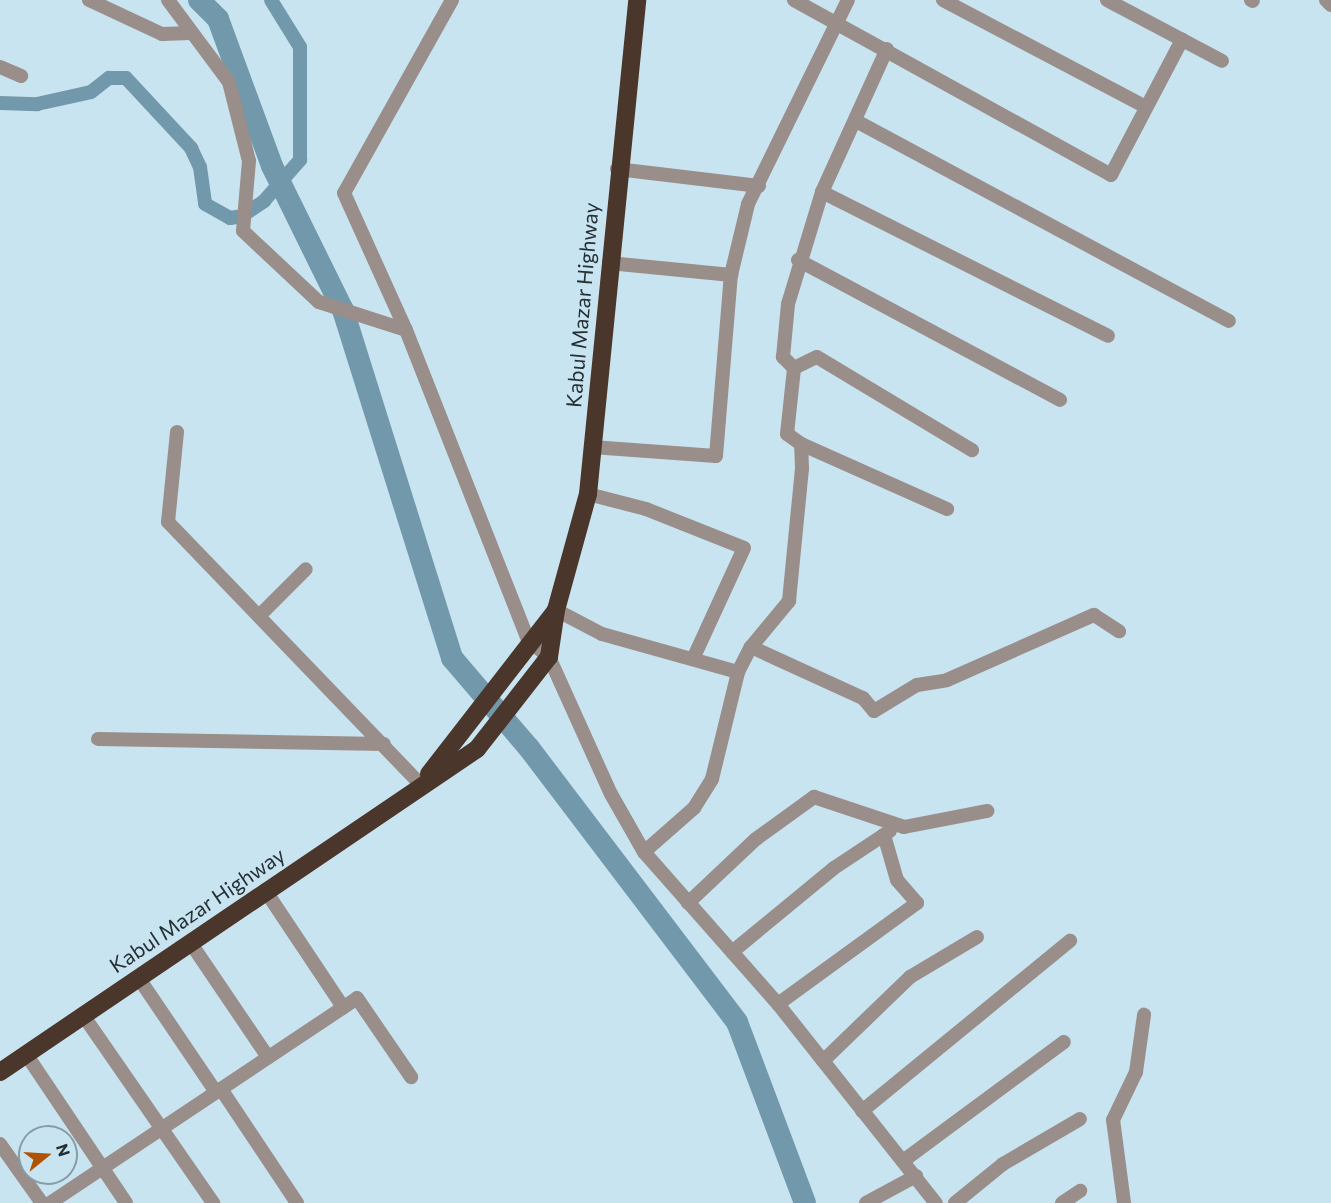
<!DOCTYPE html>
<html>
<head>
<meta charset="utf-8">
<style>
	body { margin:0 }
	#map { position:relative; width:1331px; height:1203px; overflow:hidden; background:#c9e4f1; font-family:Commissioner,sans-serif }
	div>[style] { position:absolute }
	.canal>* { height:14px; margin:-7px; padding:0 7px; transform-origin:7px; border-radius:7px; background:#7299ab }
	.river>* { height:22px; margin:-11px; padding:0 11px; transform-origin:11px; border-radius:11px; background:#7299ab }
	.minor>* { height:14px; margin:-7px; padding:0 7px; transform-origin:7px; border-radius:7px; background:#998e89 }
	.highway>* { height:18px; margin:-9px; padding:0 9px; transform-origin:9px; border-radius:9px; background:#4a362b }
	span { translate:-50% -50%; white-space:nowrap; text-align:center; line-height:1.15; -webkit-text-stroke:4.5px #c9e4f1; paint-order:stroke }
	.street-label { font-size:21px; color:#253035 }
	.north { position:absolute; left:18px; top:1125px; width:60px; height:60px; box-sizing:border-box; background:#c9e4f1; border:2px solid #879ca6; border-radius:50%; rotate:72deg; font-size:16px; font-weight:700; line-height:24px; text-align:center; color:#253035 }
	.north::after { content:''; display:block; margin:auto; width:21px; height:27px; background:#b05103; clip-path:polygon(50% 0,100% 100%,50% 72%,0 100%) }
</style>
</head>
<body>
<div id="map">
	<div class="canal">
		<i style="left:0;top:103px;width:37px;rotate:2deg"></i>
		<i style="left:37px;top:104px;width:55px;rotate:-12.5deg"></i>
		<i style="left:91px;top:92px;width:23px;rotate:-38deg"></i>
		<i style="left:109px;top:78px;width:17px"></i>
		<i style="left:126px;top:78px;width:96px;rotate:47.1deg"></i>
		<i style="left:191px;top:148px;width:21px;rotate:65deg"></i>
		<i style="left:200px;top:167px;width:37px;rotate:82deg"></i>
		<i style="left:205px;top:204px;width:29px;rotate:29deg"></i>
		<i style="left:230px;top:218px;width:12px;rotate:-9deg"></i>
		<i style="left:242px;top:216px;width:27px;rotate:-34deg"></i>
		<i style="left:264px;top:201px;width:55px;rotate:-48.7deg"></i>
		<i style="left:300px;top:160px;width:113px;rotate:-90deg"></i>
		<i style="left:300px;top:47px;width:55px;rotate:-121.7deg"></i>
	</div>
	<div class="river">
		<i style="left:199px;top:0;width:27px;rotate:45deg"></i>
		<i style="left:218px;top:19px;width:157px;rotate:69.8deg"></i>
		<i style="left:272px;top:166px;width:161px;rotate:63.8deg"></i>
		<i style="left:343px;top:310px;width:365px;rotate:72.6deg"></i>
		<i style="left:452px;top:658px;width:118px;rotate:49.5deg"></i>
		<i style="left:529px;top:748px;width:344px;rotate:52.8deg"></i>
		<i style="left:737px;top:1022px;width:193px;rotate:69.4deg"></i>
	</div>
	<div class="minor">
		<i style="left:89px;top:0;width:81px;rotate:25deg"></i>
		<i style="left:162px;top:34px;width:28px;rotate:-2deg"></i>
		<i style="left:168px;top:0;width:102px;rotate:53.4deg"></i>
		<i style="left:229px;top:82px;width:81px;rotate:75.8deg"></i>
		<i style="left:249px;top:161px;width:70px;rotate:94.9deg"></i>
		<i style="left:243px;top:231px;width:104px;rotate:43.1deg"></i>
		<i style="left:319px;top:302px;width:91px;rotate:17.8deg"></i>
		<i style="left:452px;top:0;width:221px;rotate:119.2deg"></i>
		<i style="left:344px;top:193px;width:150px;rotate:65.7deg"></i>
		<i style="left:406px;top:330px;width:333px;rotate:68.5deg"></i>
		<i style="left:528px;top:640px;width:27px;rotate:39deg"></i>
		<i style="left:549px;top:657px;width:150px;rotate:65.7deg"></i>
		<i style="left:611px;top:794px;width:67px;rotate:60.4deg"></i>
		<i style="left:644px;top:852px;width:203px;rotate:48.6deg"></i>
		<i style="left:778px;top:1004px;width:254px;rotate:51.6deg"></i>
		<i style="left:794px;top:0;width:362px;rotate:28.9deg"></i>
		<i style="left:1111px;top:175px;width:153px;rotate:-62.3deg"></i>
		<i style="left:943px;top:0;width:227px;rotate:27.8deg"></i>
		<i style="left:1107px;top:0;width:130px;rotate:27.9deg"></i>
		<i style="left:1251px;top:0;width:2px;rotate:27deg"></i>
		<i style="left:1326px;top:0;width:7px;rotate:45deg"></i>
		<i style="left:0;top:67px;width:23px;rotate:23deg"></i>
		<i style="left:856px;top:121px;width:423px;rotate:28.2deg"></i>
		<i style="left:617px;top:169px;width:143px;rotate:6.8deg"></i>
		<i style="left:822px;top:192px;width:320px;rotate:26.7deg"></i>
		<i style="left:798px;top:260px;width:297px;rotate:28.1deg"></i>
		<i style="left:609px;top:263px;width:123px;rotate:5.6deg"></i>
		<i style="left:794px;top:368px;width:25px;rotate:-26deg"></i>
		<i style="left:817px;top:357px;width:181px;rotate:31deg"></i>
		<i style="left:177px;top:432px;width:90px;rotate:95.7deg"></i>
		<i style="left:168px;top:522px;width:365px;rotate:46.1deg"></i>
		<i style="left:801px;top:444px;width:160px;rotate:24deg"></i>
		<i style="left:592px;top:447px;width:124px;rotate:4.2deg"></i>
		<i style="left:716px;top:456px;width:182px;rotate:-85.3deg"></i>
		<i style="left:731px;top:275px;width:73px;rotate:-76.5deg"></i>
		<i style="left:748px;top:204px;width:227px;rotate:-63.9deg"></i>
		<i style="left:588px;top:494px;width:60px;rotate:14.5deg"></i>
		<i style="left:646px;top:509px;width:105px;rotate:21.7deg"></i>
		<i style="left:744px;top:548px;width:122px;rotate:114.7deg"></i>
		<i style="left:556px;top:610px;width:52px;rotate:27.6deg"></i>
		<i style="left:602px;top:634px;width:141px;rotate:15.6deg"></i>
		<i style="left:259px;top:616px;width:66px;rotate:-45deg"></i>
		<i style="left:751px;top:647px;width:123px;rotate:24.5deg"></i>
		<i style="left:863px;top:698px;width:17px;rotate:50deg"></i>
		<i style="left:874px;top:711px;width:50px;rotate:-31.2deg"></i>
		<i style="left:917px;top:685px;width:30px;rotate:-9deg"></i>
		<i style="left:947px;top:680px;width:161px;rotate:-23.9deg"></i>
		<i style="left:1094px;top:615px;width:30px;rotate:33deg"></i>
		<i style="left:98px;top:739px;width:286px;rotate:1deg"></i>
		<i style="left:644px;top:852px;width:67px;rotate:-41.3deg"></i>
		<i style="left:694px;top:808px;width:34px;rotate:-58deg"></i>
		<i style="left:712px;top:779px;width:110px;rotate:-76.3deg"></i>
		<i style="left:738px;top:672px;width:28px;rotate:-63deg"></i>
		<i style="left:751px;top:647px;width:60px;rotate:-50.4deg"></i>
		<i style="left:789px;top:601px;width:133px;rotate:-84.4deg"></i>
		<i style="left:802px;top:469px;width:25px;rotate:-92deg"></i>
		<i style="left:801px;top:444px;width:17px;rotate:-144deg"></i>
		<i style="left:787px;top:434px;width:66px;rotate:-83.9deg"></i>
		<i style="left:794px;top:368px;width:16px;rotate:-135deg"></i>
		<i style="left:783px;top:357px;width:53px;rotate:-84.6deg"></i>
		<i style="left:788px;top:304px;width:117px;rotate:-73.1deg"></i>
		<i style="left:822px;top:192px;width:157px;rotate:-65.6deg"></i>
		<i style="left:265px;top:890px;width:141px;rotate:56.3deg"></i>
		<i style="left:688px;top:903px;width:93px;rotate:-43.3deg"></i>
		<i style="left:756px;top:839px;width:72px;rotate:-35.9deg"></i>
		<i style="left:814px;top:797px;width:95px;rotate:18.4deg"></i>
		<i style="left:904px;top:827px;width:85px;rotate:-10.9deg"></i>
		<i style="left:190px;top:942px;width:139px;rotate:55.9deg"></i>
		<i style="left:732px;top:952px;width:132px;rotate:-39.5deg"></i>
		<i style="left:834px;top:868px;width:67px;rotate:-33.5deg"></i>
		<i style="left:138px;top:977px;width:139px;rotate:55.9deg"></i>
		<i style="left:778px;top:1004px;width:172px;rotate:-36deg"></i>
		<i style="left:917px;top:903px;width:30px;rotate:-131deg"></i>
		<i style="left:897px;top:880px;width:47px;rotate:-106.1deg"></i>
		<i style="left:83px;top:1015px;width:229px;rotate:55.3deg"></i>
		<i style="left:26px;top:1054px;width:179px;rotate:56.1deg"></i>
		<i style="left:823px;top:1061px;width:121px;rotate:-44deg"></i>
		<i style="left:910px;top:977px;width:78px;rotate:-30.8deg"></i>
		<i style="left:221px;top:1089px;width:137px;rotate:56.3deg"></i>
		<i style="left:862px;top:1111px;width:269px;rotate:-39.3deg"></i>
		<i style="left:0;top:1144px;width:72px;rotate:54.6deg"></i>
		<i style="left:903px;top:1161px;width:200px;rotate:-36.5deg"></i>
		<i style="left:50px;top:1203px;width:369px;rotate:-33.7deg"></i>
		<i style="left:357px;top:998px;width:96px;rotate:55.6deg"></i>
		<i style="left:866px;top:1203px;width:57px;rotate:-28.4deg"></i>
		<i style="left:955px;top:1203px;width:62px;rotate:-39.1deg"></i>
		<i style="left:1003px;top:1164px;width:89px;rotate:-30.3deg"></i>
		<i style="left:1062px;top:1203px;width:22px;rotate:-34deg"></i>
		<i style="left:1124px;top:1203px;width:84px;rotate:-97.5deg"></i>
		<i style="left:1113px;top:1120px;width:53px;rotate:-64.4deg"></i>
		<i style="left:1136px;top:1072px;width:58px;rotate:-82deg"></i>
	</div>
	<div class="highway">
		<i style="left:429px;top:774px;width:207px;rotate:-52.2deg"></i>
		<i style="left:0;top:1072px;width:576px;rotate:-34.1deg"></i>
		<i style="left:477px;top:749px;width:117px;rotate:-52deg"></i>
		<i style="left:549px;top:657px;width:48px;rotate:-81.5deg"></i>
		<i style="left:556px;top:610px;width:120px;rotate:-74.6deg"></i>
		<i style="left:588px;top:494px;width:496px;rotate:-84.3deg"></i>
	</div>
	<div class="street-label">
		<span style="left:582px;top:305px;rotate:-85deg">Kabul Mazar Highway</span>
		<span style="left:197px;top:910px;rotate:-34deg">Kabul Mazar Highway</span>
	</div>
	<div class="north">N</div>
</div>
</body>
</html>
